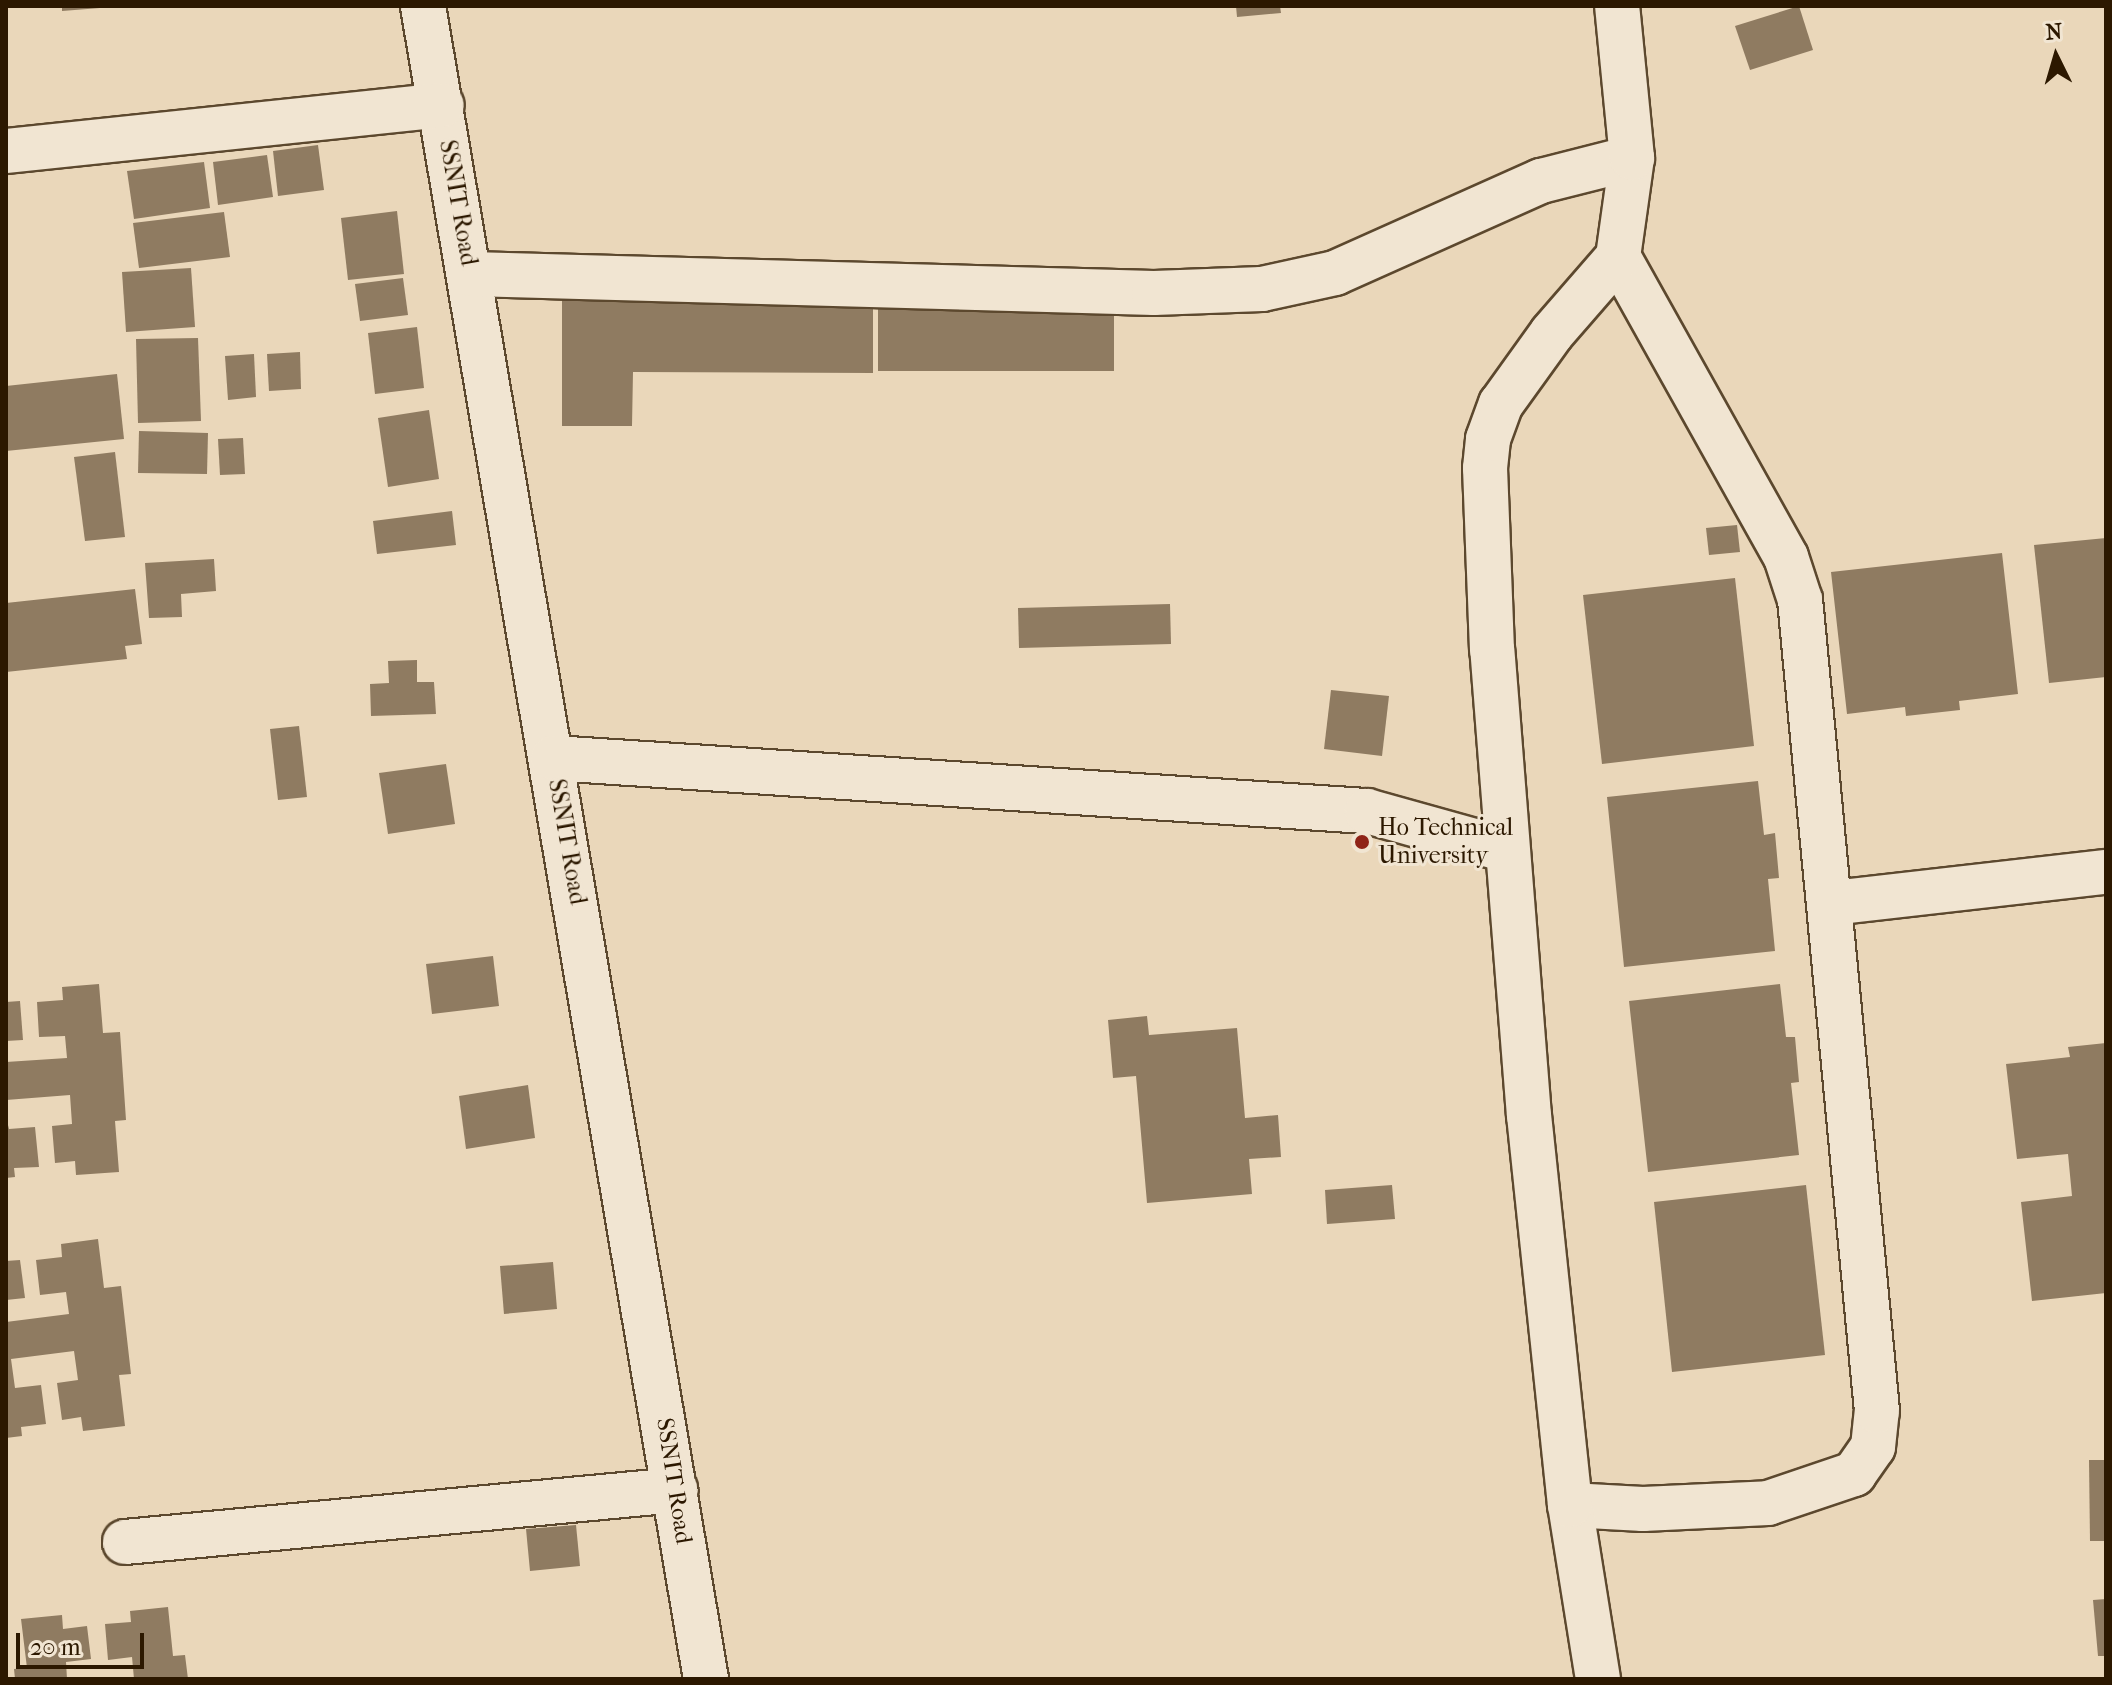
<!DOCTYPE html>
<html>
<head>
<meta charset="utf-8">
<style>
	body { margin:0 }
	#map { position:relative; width:2112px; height:1685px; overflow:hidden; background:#ead7ba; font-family:"IM FELL French Canon",serif }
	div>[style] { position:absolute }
	.building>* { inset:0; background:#8f7b61 }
	.roads { filter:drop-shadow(2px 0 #5c482e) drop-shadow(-2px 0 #5c482e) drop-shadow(0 2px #5c482e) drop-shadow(0 -2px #5c482e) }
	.minor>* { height:44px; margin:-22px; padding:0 22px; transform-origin:22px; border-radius:22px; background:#f1e5d2 }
	.dots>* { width:22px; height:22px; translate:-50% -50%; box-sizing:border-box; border:4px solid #f1e5d2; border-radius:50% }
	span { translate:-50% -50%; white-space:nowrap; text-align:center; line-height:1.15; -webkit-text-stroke:6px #f1e5d2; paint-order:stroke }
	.street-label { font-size:24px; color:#2c1800 }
	.poi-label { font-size:24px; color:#2c1800 }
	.left { translate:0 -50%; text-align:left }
	.frame { position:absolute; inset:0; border:8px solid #2c1800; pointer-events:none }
	.north { position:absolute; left:2016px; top:16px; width:80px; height:80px; -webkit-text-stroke:6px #f1e5d2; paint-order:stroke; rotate:355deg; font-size:22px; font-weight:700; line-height:32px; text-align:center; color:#2c1800 }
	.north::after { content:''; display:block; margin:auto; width:28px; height:36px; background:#2c1800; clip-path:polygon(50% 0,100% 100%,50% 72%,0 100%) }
	.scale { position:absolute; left:16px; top:1633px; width:128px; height:36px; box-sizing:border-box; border:4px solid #2c1800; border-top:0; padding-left:10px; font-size:24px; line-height:28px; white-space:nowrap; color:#2c1800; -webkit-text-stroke:6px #f1e5d2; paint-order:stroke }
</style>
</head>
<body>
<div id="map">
	<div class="building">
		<i style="clip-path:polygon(62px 6px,100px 6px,100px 8px,62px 11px)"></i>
		<i style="clip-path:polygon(1236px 6px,1280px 6px,1281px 13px,1237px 17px)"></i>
		<i style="clip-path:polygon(1799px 6px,1813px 50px,1750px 70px,1735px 26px)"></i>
		<i style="clip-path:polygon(318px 145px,324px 190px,278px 196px,273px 151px)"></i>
		<i style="clip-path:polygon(267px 155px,273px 197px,218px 205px,213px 162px)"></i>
		<i style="clip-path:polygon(204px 162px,210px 208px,134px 219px,127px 171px)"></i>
		<i style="clip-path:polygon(397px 211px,404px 274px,348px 280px,341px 218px)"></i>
		<i style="clip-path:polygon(224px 212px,230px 257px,139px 268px,133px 223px)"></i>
		<i style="clip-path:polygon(191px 268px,195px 327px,126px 332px,122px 272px)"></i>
		<i style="clip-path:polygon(403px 278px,408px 315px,360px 321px,355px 284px)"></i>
		<i style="clip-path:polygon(562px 291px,873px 305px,873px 373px,633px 372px,632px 426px,562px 426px)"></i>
		<i style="clip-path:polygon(878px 306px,1114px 306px,1114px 371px,878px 371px)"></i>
		<i style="clip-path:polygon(417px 327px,424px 388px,375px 394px,368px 333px)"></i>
		<i style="clip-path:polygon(198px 338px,201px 421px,138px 423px,136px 339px)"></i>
		<i style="clip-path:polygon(300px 352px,301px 389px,269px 391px,267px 354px)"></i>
		<i style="clip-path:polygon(254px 354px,256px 397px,228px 400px,225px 356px)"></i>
		<i style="clip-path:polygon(117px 374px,124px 439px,6px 451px,6px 386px)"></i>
		<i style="clip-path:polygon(429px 410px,439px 479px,388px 487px,378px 418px)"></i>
		<i style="clip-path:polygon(139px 431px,208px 433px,207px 474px,138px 473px)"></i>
		<i style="clip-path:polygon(243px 438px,245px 474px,220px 475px,218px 439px)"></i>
		<i style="clip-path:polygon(115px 452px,125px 537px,85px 541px,74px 457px)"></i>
		<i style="clip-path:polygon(452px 511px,456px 545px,377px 554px,373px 521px)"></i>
		<i style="clip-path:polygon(1737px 525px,1740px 552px,1709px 555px,1706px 528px)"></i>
		<i style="clip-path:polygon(2106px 538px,2106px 677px,2049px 683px,2034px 545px)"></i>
		<i style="clip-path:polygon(2002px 553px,2018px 694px,1959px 701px,1960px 710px,1906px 716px,1905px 707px,1847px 714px,1831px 572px)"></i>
		<i style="clip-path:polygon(214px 559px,216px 591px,181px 594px,182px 617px,149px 618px,145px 563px)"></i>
		<i style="clip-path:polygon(1735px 578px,1754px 746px,1602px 764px,1583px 595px)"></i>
		<i style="clip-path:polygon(135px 589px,142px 644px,125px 646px,127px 659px,6px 672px,6px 603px)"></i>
		<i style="clip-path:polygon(1170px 604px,1171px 644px,1019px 648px,1018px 608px)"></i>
		<i style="clip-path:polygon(417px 660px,417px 682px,434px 682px,436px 714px,371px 716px,370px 684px,389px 683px,388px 661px)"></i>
		<i style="clip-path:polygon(1331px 690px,1389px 696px,1382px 756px,1324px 749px)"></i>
		<i style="clip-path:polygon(299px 726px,307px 797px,278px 800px,270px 729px)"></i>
		<i style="clip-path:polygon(446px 764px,455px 824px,388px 834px,379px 773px)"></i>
		<i style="clip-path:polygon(1758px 781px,1764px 835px,1775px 833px,1779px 878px,1768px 879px,1775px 951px,1624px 967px,1607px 797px)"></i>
		<i style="clip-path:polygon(493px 956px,499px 1006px,432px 1014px,426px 964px)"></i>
		<i style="clip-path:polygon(99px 984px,103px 1033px,120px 1032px,126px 1120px,115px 1121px,119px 1172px,76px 1175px,75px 1161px,55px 1163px,52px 1126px,72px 1124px,70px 1095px,6px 1100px,6px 1062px,67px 1058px,65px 1036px,39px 1037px,37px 1002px,63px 1000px,62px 987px)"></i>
		<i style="clip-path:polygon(1780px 984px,1786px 1037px,1795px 1037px,1799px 1082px,1791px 1083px,1799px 1155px,1648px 1172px,1629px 1001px)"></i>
		<i style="clip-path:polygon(20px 1001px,23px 1040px,6px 1041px,6px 1002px)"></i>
		<i style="clip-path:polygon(1147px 1016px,1149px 1035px,1237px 1028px,1245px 1118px,1278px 1115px,1281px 1157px,1249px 1159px,1252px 1194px,1147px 1203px,1136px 1076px,1113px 1078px,1108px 1020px)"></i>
		<i style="clip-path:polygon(2106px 1043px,2106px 1293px,2032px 1301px,2021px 1202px,2072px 1196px,2068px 1154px,2017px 1159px,2006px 1064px,2070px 1057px,2068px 1047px)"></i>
		<i style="clip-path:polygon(528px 1085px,535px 1138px,466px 1149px,459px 1096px)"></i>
		<i style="clip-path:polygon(6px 1117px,9px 1129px,35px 1127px,39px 1167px,14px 1168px,15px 1177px,6px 1178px)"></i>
		<i style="clip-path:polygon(1392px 1185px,1395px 1219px,1327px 1224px,1325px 1190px)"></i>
		<i style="clip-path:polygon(1806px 1185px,1825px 1355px,1672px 1372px,1654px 1202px)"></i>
		<i style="clip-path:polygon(98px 1239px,104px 1288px,121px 1286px,131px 1374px,119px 1375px,125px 1426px,83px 1431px,81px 1417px,62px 1420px,57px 1383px,78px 1380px,74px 1351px,11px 1359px,15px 1388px,41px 1385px,46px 1424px,21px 1427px,22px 1436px,6px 1438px,6px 1322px,69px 1314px,66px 1292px,40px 1295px,36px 1260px,62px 1257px,61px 1244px)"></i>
		<i style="clip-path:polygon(20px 1260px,25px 1298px,6px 1300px,6px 1261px)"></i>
		<i style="clip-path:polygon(553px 1262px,557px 1309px,504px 1314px,500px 1266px)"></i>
		<i style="clip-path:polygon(2089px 1460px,2106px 1460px,2106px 1541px,2090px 1541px)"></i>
		<i style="clip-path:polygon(576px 1525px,580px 1566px,530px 1571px,526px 1529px)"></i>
		<i style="clip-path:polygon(2106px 1599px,2106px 1656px,2098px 1656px,2093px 1600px)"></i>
		<i style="clip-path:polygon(168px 1607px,173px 1656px,185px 1655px,188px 1679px,134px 1679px,132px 1657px,108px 1660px,105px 1624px,131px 1622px,130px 1611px)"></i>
		<i style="clip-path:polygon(62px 1615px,63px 1629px,87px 1626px,91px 1659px,66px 1662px,67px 1679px,15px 1679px,14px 1669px,27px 1668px,21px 1619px)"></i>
	</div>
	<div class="roads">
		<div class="minor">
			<i style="left:423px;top:6px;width:1697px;rotate:80.4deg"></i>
			<i style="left:6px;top:151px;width:438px;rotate:-6deg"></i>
			<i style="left:471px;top:274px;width:683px;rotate:1.59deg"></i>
			<i style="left:1154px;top:293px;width:108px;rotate:-2.1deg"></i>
			<i style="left:1262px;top:289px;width:75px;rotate:-12.4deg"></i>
			<i style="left:1335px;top:273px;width:226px;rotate:-24.1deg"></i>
			<i style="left:1541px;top:181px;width:94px;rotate:-14.2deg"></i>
			<i style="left:553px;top:758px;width:816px;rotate:3.73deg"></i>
			<i style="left:1367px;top:811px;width:145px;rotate:15.6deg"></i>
			<i style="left:1832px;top:903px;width:276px;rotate:-6.5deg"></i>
			<i style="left:1570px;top:1505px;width:73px;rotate:3.1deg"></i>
			<i style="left:1643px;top:1509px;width:125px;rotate:-2.7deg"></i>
			<i style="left:1768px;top:1503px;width:91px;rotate:-18.6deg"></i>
			<i style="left:1854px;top:1474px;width:33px;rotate:-55deg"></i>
			<i style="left:1873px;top:1447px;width:36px;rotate:-84deg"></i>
			<i style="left:1877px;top:1411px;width:815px;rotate:-95.42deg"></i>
			<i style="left:1800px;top:600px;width:45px;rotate:-108deg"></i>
			<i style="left:1786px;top:557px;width:344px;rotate:-119.2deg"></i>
			<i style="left:125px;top:1542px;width:553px;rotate:-5.39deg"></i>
			<i style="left:1598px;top:1679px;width:176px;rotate:-99.1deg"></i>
			<i style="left:1570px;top:1505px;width:391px;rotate:-96deg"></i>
			<i style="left:1529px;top:1116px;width:467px;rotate:-94.5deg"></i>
			<i style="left:1492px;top:650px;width:182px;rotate:-92.2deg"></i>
			<i style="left:1485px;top:468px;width:29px;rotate:-84deg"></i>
			<i style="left:1488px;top:439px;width:37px;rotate:-70deg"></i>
			<i style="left:1501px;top:404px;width:87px;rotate:-54.3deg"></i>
			<i style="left:1552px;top:333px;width:101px;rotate:-49deg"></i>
			<i style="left:1618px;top:257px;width:100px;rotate:-82deg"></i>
			<i style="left:1632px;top:158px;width:153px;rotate:-95.6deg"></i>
		</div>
	</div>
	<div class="dots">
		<i style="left:1362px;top:842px;background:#8f2418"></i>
	</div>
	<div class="street-label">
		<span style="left:458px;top:203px;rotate:80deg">SSNIT Road</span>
		<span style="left:567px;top:842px;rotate:80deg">SSNIT Road</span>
		<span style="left:674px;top:1481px;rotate:81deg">SSNIT Road</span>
	</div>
	<div class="poi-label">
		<span class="left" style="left:1378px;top:842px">Ho Technical<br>University</span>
	</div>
	<div class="frame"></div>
	<div class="north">N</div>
	<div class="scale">20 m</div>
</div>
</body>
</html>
